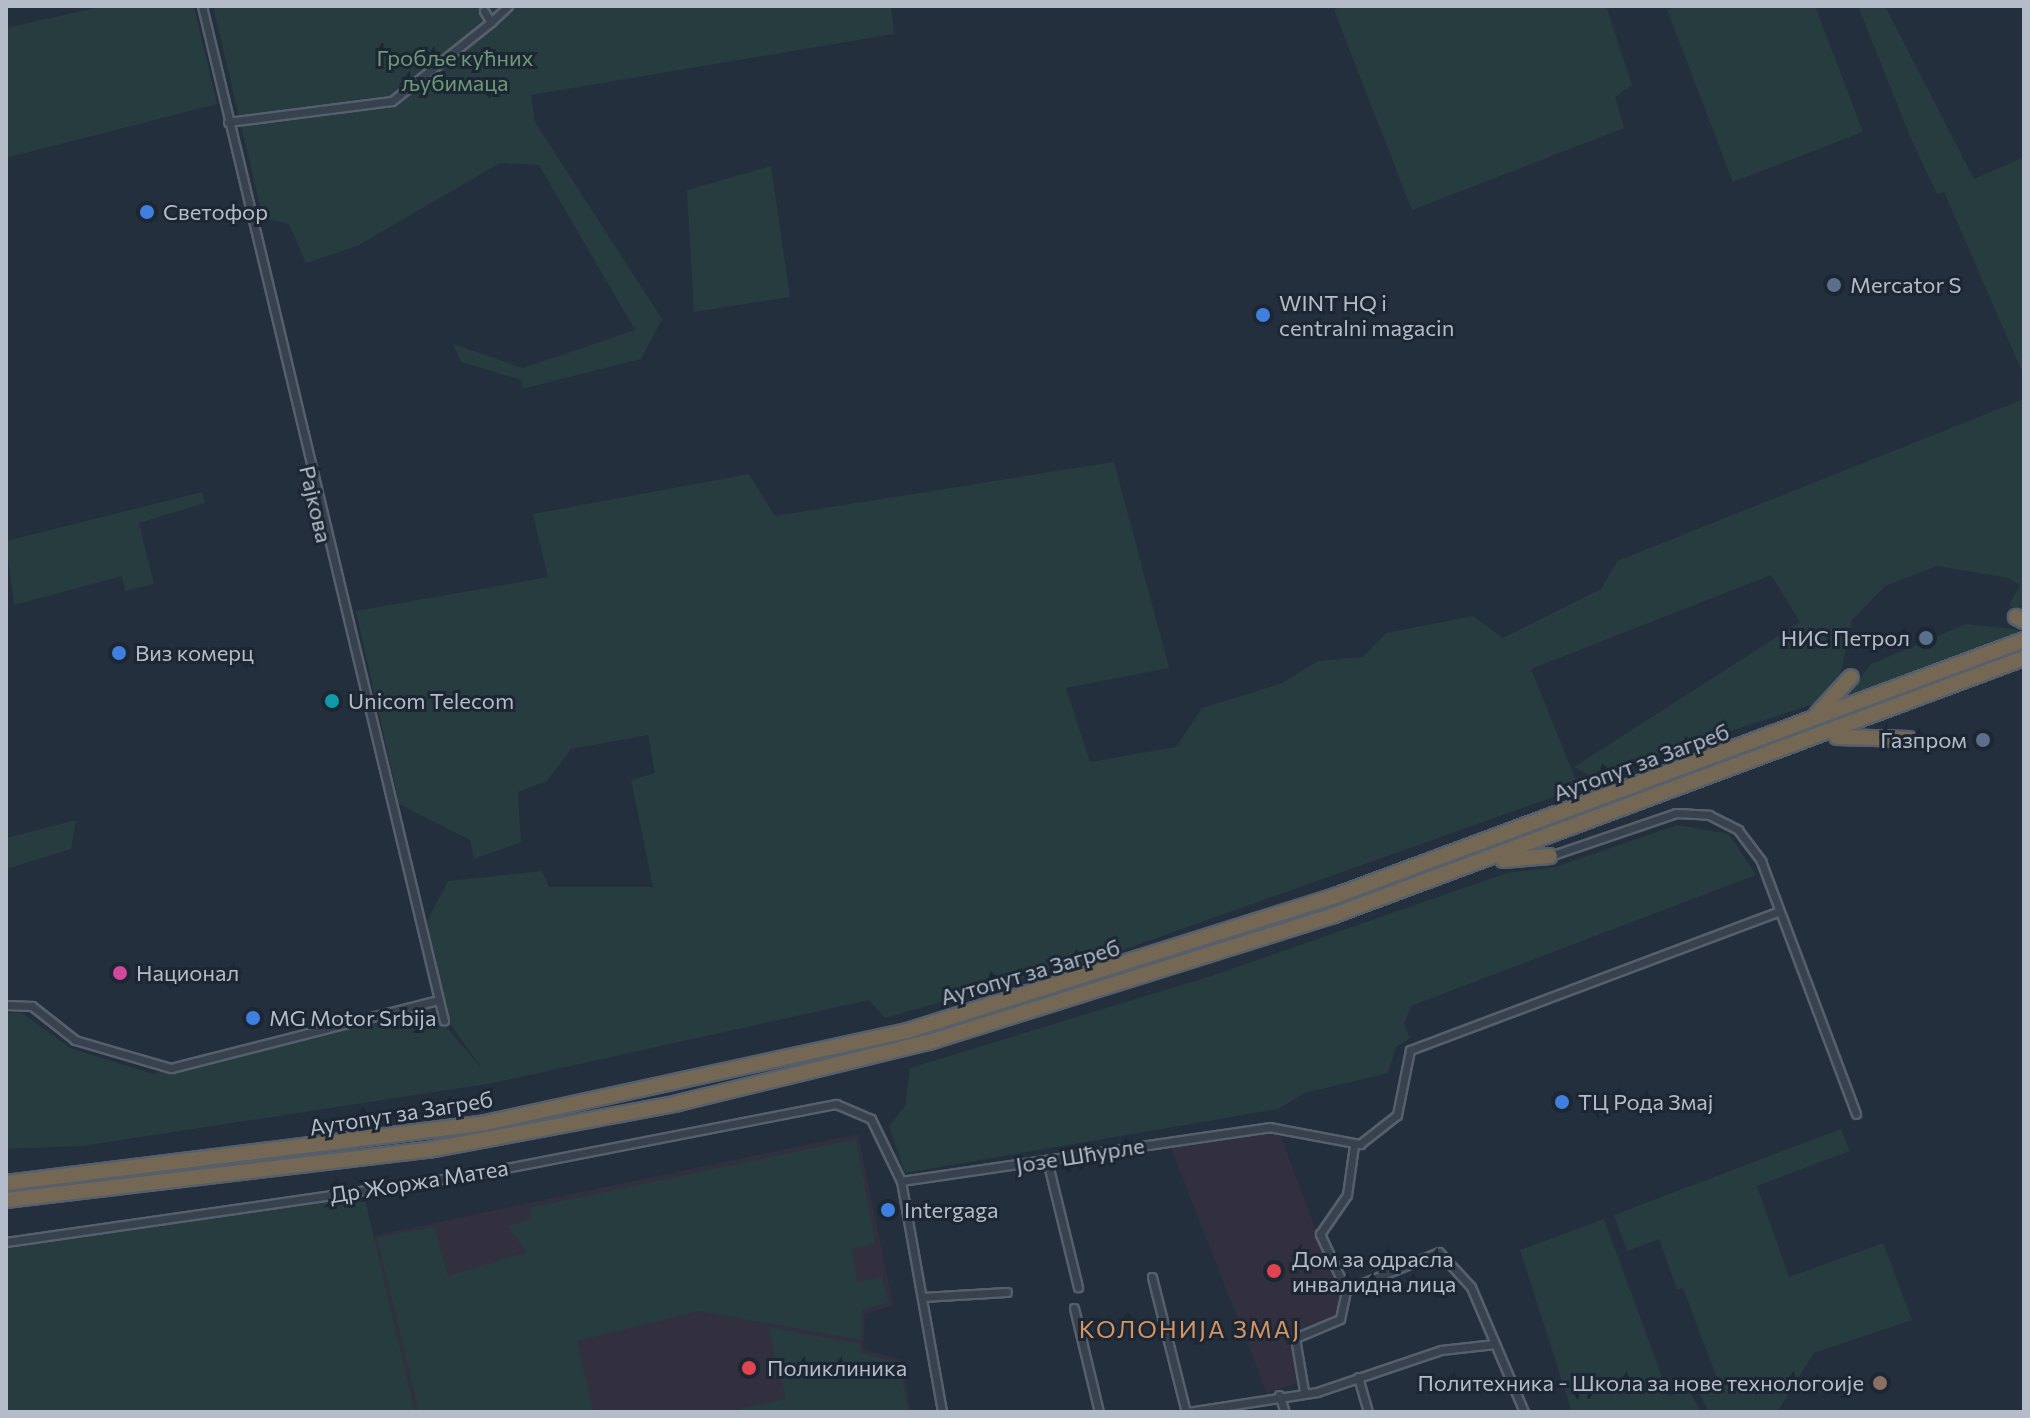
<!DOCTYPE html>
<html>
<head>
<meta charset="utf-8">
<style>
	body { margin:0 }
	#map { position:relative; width:2030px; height:1418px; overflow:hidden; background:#242f3e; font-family:Commissioner,sans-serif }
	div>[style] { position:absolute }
	.medical>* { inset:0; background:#32303f }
	.green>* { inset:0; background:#263c3f }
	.roads { filter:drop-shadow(2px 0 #565f6c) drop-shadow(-2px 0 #565f6c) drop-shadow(0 2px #565f6c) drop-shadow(0 -2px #565f6c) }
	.street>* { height:7px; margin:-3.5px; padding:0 3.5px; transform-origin:3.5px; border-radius:3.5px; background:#38414e }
	.highway>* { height:14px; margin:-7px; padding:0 7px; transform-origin:7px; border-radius:7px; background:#746855 }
	.dots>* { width:22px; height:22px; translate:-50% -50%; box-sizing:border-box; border:4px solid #1d2633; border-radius:50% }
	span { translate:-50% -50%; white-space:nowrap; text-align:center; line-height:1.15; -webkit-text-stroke:6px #1d2633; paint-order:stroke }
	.park-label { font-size:22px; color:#6b9a76 }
	.poi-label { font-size:22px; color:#b4bcc9 }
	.left { translate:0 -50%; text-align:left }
	.right { translate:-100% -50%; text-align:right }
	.street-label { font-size:22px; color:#b4bcc9 }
	.neighbourhood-label { font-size:24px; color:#d59563; letter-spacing:2px }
	.frame { position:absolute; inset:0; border:8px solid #b4bcc9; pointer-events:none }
</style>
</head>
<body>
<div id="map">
	<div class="medical">
		<i style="clip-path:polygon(1272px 1133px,1281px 1137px,1339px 1293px,1340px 1315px,1288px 1337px,1299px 1382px,1267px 1393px,1171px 1148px)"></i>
		<i style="clip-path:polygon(858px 1134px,893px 1305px,865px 1314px,863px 1349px,901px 1360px,911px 1412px,415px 1412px,373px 1236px)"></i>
	</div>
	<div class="green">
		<i style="clip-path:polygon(104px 6px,194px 6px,217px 104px,6px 158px,6px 28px)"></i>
		<i style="clip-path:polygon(213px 6px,891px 6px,894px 34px,531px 95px,535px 122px,662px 319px,641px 359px,522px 389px,521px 380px,461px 362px,453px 344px,523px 368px,635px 330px,539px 165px,500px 163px,357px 246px,306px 263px,289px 224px,263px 218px)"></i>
		<i style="clip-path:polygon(1341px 6px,1606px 6px,1632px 85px,1615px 97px,1624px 128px,1412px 210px,1334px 10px)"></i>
		<i style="clip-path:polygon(1678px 6px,1815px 6px,1863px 132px,1733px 182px,1667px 10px)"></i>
		<i style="clip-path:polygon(1858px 6px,1885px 6px,1974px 179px,2024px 157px,2024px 376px,1944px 192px,1937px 194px,1912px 141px)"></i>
		<i style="clip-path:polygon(771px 166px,790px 297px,694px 312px,687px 190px)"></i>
		<i style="clip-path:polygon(2024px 399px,2024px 615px,2009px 605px,2020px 585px,2008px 578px,1937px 566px,1885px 586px,1852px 620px,1838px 687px,1820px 702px,1591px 776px,1574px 767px,1800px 622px,1771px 575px,1531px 669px,1579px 788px,1120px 951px,885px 1018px,869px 1000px,493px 1083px,82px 1146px,6px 1149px,6px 1013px,22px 1013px,70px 1048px,153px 1074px,430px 1008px,483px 1070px,434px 1001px,428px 919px,448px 881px,542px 871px,549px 887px,653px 887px,631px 780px,655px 773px,648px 735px,571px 749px,547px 781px,518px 792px,521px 842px,474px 859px,470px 840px,399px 804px,356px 611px,548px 577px,533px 514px,749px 474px,775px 516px,1114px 462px,1169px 668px,1066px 688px,1090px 762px,1176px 747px,1202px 708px,1280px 684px,1318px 661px,1363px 657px,1386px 633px,1473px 616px,1503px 638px,1601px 589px,1617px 561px)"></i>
		<i style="clip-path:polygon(202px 492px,205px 503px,139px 523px,154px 584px,125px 591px,122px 576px,14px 605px,6px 541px)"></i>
		<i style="clip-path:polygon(1966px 624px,2024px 630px,1845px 698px,1871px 664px)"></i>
		<i style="clip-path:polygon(76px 820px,71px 849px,6px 869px,6px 838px)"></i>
		<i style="clip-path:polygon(1677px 825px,1729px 834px,1756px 875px,1411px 1006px,1404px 1024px,1410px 1038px,1396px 1047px,1388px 1073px,1305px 1093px,1278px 1109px,905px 1173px,889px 1126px,905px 1106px,910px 1068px,1211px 976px,1507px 873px,1555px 867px)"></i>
		<i style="clip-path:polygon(1841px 1129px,1850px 1151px,1757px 1186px,1789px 1277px,1883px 1243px,1912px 1320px,1814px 1353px,1777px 1412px,1709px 1412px,1695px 1386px,1717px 1378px,1683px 1288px,1677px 1289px,1659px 1239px,1627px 1251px,1614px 1215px)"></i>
		<i style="clip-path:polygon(856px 1139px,875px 1243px,852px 1249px,857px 1282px,882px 1277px,888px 1302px,862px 1310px,861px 1340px,699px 1311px,577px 1341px,593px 1412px,419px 1412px,377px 1237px,434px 1227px,448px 1276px,527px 1252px,507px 1226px,530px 1220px,529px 1208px)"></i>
		<i style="clip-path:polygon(363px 1191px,415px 1412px,6px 1412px,6px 1243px)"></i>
		<i style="clip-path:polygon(1604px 1219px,1669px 1396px,1688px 1389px,1701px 1412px,1572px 1412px,1520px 1250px)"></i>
		<i style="clip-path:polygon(768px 1327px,860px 1344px,861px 1353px,899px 1363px,908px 1412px,727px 1412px,786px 1399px)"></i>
	</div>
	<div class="roads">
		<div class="street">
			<i style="left:202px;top:6px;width:1043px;rotate:76.59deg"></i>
			<i style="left:484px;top:11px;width:13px;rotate:58deg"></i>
			<i style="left:491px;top:22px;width:23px;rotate:-43deg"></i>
			<i style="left:228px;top:122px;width:165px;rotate:-7.3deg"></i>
			<i style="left:392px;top:101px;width:127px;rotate:-38.6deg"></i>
			<i style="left:1550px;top:856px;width:133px;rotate:-18.8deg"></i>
			<i style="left:1676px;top:813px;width:33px;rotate:3deg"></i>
			<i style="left:1709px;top:815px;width:33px;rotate:27deg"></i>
			<i style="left:1738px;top:830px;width:39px;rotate:53deg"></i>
			<i style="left:1761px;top:861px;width:270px;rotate:69.4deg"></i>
			<i style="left:6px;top:1005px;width:26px;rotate:2deg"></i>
			<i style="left:32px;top:1006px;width:55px;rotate:38.3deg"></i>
			<i style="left:75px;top:1040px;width:100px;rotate:16.3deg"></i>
			<i style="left:171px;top:1068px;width:271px;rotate:-14.3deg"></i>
			<i style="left:1047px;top:1160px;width:131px;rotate:76.3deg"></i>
			<i style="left:901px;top:1181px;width:372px;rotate:-8.3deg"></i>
			<i style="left:1269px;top:1127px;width:93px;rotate:10.6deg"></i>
			<i style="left:1360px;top:1144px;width:47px;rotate:-38.1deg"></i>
			<i style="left:1397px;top:1115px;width:66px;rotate:-78.7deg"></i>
			<i style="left:1410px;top:1050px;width:394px;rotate:-20.6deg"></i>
			<i style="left:6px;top:1242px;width:464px;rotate:-8.2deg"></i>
			<i style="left:465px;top:1176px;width:378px;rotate:-11deg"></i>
			<i style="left:836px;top:1104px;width:38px;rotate:23deg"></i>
			<i style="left:871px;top:1119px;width:69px;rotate:64.2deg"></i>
			<i style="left:901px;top:1181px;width:235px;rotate:79.9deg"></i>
			<i style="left:1152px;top:1277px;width:139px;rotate:75.9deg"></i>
			<i style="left:1346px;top:1290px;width:62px;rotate:-114.9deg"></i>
			<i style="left:1320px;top:1234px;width:47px;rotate:-55.3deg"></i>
			<i style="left:1347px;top:1195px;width:50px;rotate:-82deg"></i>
			<i style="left:922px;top:1297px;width:85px;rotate:-3.4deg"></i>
			<i style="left:1074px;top:1308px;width:107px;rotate:76.5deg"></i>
			<i style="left:1358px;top:1377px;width:36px;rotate:74deg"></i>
			<i style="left:1304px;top:1391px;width:54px;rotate:-99.6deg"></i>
			<i style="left:1295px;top:1338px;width:49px;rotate:-22.9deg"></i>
			<i style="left:1340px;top:1319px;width:30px;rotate:-78deg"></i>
			<i style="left:1346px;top:1290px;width:100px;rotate:-22.2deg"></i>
			<i style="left:1439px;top:1252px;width:47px;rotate:47.6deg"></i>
			<i style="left:1471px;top:1287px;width:136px;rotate:67deg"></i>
			<i style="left:1279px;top:1395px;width:18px;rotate:71deg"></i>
			<i style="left:1188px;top:1412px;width:131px;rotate:-8.8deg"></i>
			<i style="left:1317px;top:1392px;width:131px;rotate:-18.7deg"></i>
			<i style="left:1441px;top:1350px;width:54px;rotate:-6.3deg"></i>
		</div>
		<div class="highway">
			<i style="left:2016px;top:617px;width:9px;rotate:27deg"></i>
			<i style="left:1817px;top:714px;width:50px;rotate:-47.4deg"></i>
			<i style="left:1837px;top:737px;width:72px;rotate:1.6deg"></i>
			<i style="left:1503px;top:860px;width:47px;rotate:-4.9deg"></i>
			<i style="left:6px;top:1183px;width:483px;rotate:-7.1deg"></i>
			<i style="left:485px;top:1123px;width:432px;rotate:-12.3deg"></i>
			<i style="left:907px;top:1031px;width:449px;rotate:-17.5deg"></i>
			<i style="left:1335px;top:896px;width:735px;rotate:-20.38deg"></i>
			<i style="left:6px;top:1200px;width:425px;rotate:-6.8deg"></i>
			<i style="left:428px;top:1150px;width:254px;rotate:-10.6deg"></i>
			<i style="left:678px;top:1103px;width:258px;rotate:-13.7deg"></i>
			<i style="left:929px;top:1042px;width:424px;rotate:-17.4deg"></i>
			<i style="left:1334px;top:915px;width:736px;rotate:-20.43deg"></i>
		</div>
	</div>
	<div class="dots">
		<i style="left:147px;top:212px;background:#3f7fe0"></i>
		<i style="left:1834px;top:285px;background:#5c6f8a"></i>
		<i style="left:1263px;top:315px;background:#3f7fe0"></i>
		<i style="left:1926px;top:638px;background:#5c6f8a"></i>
		<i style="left:119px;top:653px;background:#3f7fe0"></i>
		<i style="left:332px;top:701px;background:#0f9aa8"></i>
		<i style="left:1983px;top:740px;background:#5c6f8a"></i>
		<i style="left:120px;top:973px;background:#d1479c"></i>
		<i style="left:253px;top:1018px;background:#3f7fe0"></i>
		<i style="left:1562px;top:1102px;background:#3f7fe0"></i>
		<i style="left:888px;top:1210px;background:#3f7fe0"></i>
		<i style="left:1274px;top:1271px;background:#e0444e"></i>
		<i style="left:749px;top:1368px;background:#e0444e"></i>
		<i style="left:1880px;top:1383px;background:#8d6e63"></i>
	</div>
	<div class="park-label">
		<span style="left:455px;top:70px">Гробље кућних<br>љубимаца</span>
	</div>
	<div class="poi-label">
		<span class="left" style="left:163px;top:212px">Светофор</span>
		<span class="left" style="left:1850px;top:285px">Mercator S</span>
		<span class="left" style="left:1279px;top:315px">WINT HQ i<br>centralni magacin</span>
		<span class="right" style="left:1910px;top:638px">НИС Петрол</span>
		<span class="left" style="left:135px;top:653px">Виз комерц</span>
		<span class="left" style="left:348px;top:701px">Unicom Telecom</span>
		<span class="right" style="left:1967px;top:740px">Газпром</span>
		<span class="left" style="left:136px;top:973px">Национал</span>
		<span class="left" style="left:269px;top:1018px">MG Motor Srbija</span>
		<span class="left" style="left:1578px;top:1102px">ТЦ Рода Змај</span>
		<span class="left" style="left:904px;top:1210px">Intergaga</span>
		<span class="left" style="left:1292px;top:1271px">Дом за одрасла<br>инвалидна лица</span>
		<span class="left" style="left:767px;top:1368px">Поликлиника</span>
		<span class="right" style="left:1864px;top:1383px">Политехника - Школа за нове технологоије</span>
	</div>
	<div class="street-label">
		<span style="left:316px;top:504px;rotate:77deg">Рајкова</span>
		<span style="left:1641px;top:762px;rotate:-20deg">Аутопут за Загреб</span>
		<span style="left:1030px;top:972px;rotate:-16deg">Аутопут за Загреб</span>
		<span style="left:401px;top:1113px;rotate:-9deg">Аутопут за Загреб</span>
		<span style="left:1080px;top:1155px;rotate:-9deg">Јозе Шћурле</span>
		<span style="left:419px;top:1181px;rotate:-9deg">Др Жоржа Матеа</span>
	</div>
	<div class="neighbourhood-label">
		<span style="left:1190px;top:1329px">КОЛОНИЈА ЗМАЈ</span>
	</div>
	<div class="frame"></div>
</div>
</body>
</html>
